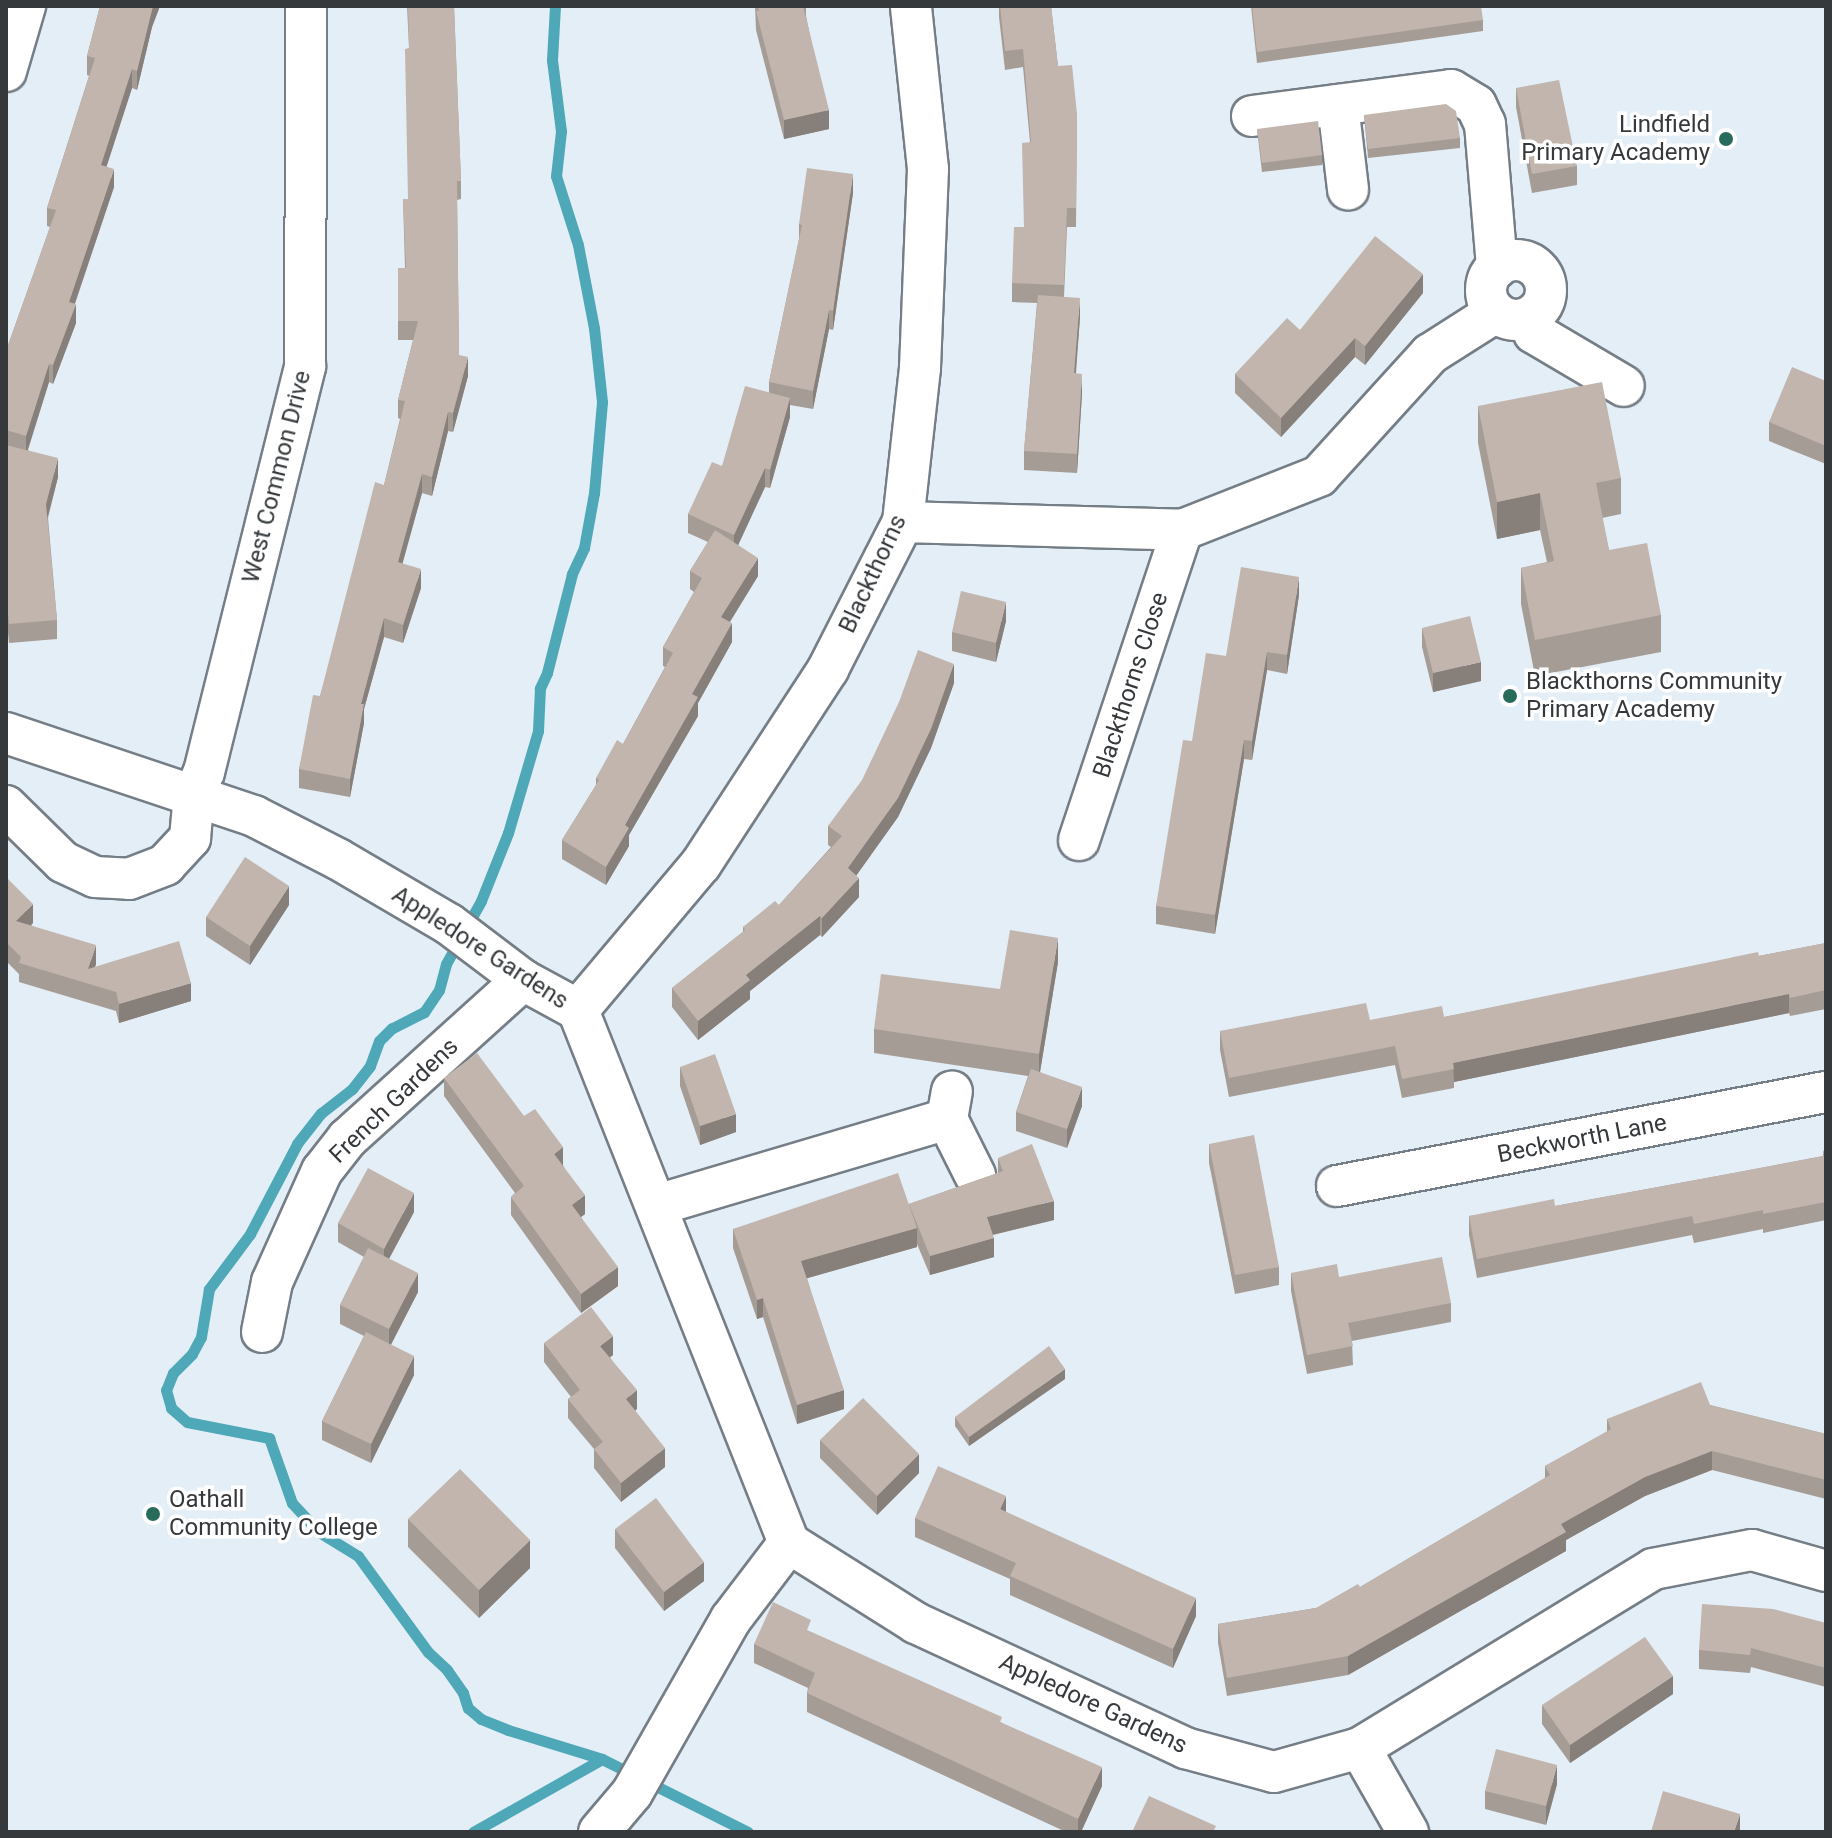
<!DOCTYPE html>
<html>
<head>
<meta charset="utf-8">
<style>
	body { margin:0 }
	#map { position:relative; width:1832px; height:1838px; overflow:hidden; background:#e3eef7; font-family:Roboto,sans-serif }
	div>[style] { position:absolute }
	.stream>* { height:11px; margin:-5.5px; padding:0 5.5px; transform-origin:5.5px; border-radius:5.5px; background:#4ea8b8 }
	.roads { filter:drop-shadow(2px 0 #757e86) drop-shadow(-2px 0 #757e86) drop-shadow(0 2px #757e86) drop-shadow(0 -2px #757e86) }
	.minor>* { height:40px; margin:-20px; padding:0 20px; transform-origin:20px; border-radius:20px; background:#fff }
	.minor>.ring { margin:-20px; padding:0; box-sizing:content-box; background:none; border:40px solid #fff; border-radius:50% }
	.wall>* { inset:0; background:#a69c96 }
	.shaded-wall>* { inset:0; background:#877f7a }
	.building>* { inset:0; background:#c1b5ae }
	.dots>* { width:22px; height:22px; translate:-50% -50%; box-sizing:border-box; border:4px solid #fff; border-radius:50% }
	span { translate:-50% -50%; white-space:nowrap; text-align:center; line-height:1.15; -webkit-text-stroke:7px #fff; paint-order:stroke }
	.poi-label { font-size:24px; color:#35393c }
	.right { translate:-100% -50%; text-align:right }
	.left { translate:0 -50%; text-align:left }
	.street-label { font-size:24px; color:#35393c }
	.frame { position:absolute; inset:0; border:8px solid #35393c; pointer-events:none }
</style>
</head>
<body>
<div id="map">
	<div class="stream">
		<i style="left:555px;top:6px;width:54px;rotate:93.2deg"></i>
		<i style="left:552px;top:60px;width:72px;rotate:82.8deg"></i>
		<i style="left:561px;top:131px;width:45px;rotate:96.3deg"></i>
		<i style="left:556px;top:176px;width:72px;rotate:72.3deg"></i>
		<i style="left:578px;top:245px;width:85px;rotate:79.1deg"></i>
		<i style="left:594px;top:328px;width:74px;rotate:83.8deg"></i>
		<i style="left:602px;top:402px;width:91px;rotate:95deg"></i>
		<i style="left:594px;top:493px;width:56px;rotate:100.3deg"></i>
		<i style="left:584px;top:548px;width:29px;rotate:115deg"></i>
		<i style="left:572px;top:574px;width:102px;rotate:104.2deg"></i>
		<i style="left:547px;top:673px;width:17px;rotate:115deg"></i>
		<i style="left:540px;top:688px;width:43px;rotate:92.7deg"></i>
		<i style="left:538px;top:731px;width:106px;rotate:106.4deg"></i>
		<i style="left:508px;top:833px;width:73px;rotate:111.7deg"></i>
		<i style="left:481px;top:901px;width:72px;rotate:119.1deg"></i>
		<i style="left:446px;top:964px;width:27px;rotate:105deg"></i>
		<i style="left:439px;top:990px;width:27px;rotate:124deg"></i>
		<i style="left:424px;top:1012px;width:36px;rotate:153deg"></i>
		<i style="left:392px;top:1028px;width:18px;rotate:135deg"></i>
		<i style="left:379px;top:1041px;width:27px;rotate:110deg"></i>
		<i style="left:370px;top:1066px;width:29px;rotate:128deg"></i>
		<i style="left:352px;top:1089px;width:39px;rotate:142deg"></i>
		<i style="left:321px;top:1113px;width:39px;rotate:128deg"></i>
		<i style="left:297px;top:1144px;width:102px;rotate:117.6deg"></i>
		<i style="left:250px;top:1234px;width:69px;rotate:126.7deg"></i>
		<i style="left:209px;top:1289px;width:49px;rotate:99.5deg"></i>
		<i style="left:201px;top:1337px;width:19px;rotate:118deg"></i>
		<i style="left:192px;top:1354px;width:27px;rotate:135deg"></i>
		<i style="left:173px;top:1373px;width:18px;rotate:112deg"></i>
		<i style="left:166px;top:1390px;width:19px;rotate:74deg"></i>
		<i style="left:171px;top:1408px;width:21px;rotate:41deg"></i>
		<i style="left:187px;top:1422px;width:84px;rotate:11deg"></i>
		<i style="left:269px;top:1438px;width:69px;rotate:70.5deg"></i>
		<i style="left:292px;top:1503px;width:40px;rotate:47deg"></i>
		<i style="left:319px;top:1532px;width:46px;rotate:31.6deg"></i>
		<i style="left:358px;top:1556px;width:119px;rotate:53.9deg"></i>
		<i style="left:428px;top:1652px;width:26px;rotate:43deg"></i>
		<i style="left:447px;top:1670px;width:28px;rotate:55deg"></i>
		<i style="left:463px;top:1693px;width:16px;rotate:72deg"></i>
		<i style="left:468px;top:1708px;width:17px;rotate:40deg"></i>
		<i style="left:481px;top:1719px;width:29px;rotate:22deg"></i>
		<i style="left:508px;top:1730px;width:98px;rotate:17.1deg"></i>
		<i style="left:473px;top:1832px;width:148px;rotate:-29.5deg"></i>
		<i style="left:602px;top:1759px;width:163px;rotate:26.6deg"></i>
	</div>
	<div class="roads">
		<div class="minor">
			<i style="left:6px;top:71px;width:68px;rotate:-73.7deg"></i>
			<i style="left:1338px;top:105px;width:85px;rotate:83.2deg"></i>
			<i style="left:1252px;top:116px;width:201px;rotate:-7.4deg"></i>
			<i style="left:1451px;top:90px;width:29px;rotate:31deg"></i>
			<i style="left:1476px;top:105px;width:21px;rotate:65deg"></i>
			<i style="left:1485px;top:124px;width:144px;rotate:85.2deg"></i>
			<i class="ring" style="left:1486px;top:260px;width:20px;height:20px"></i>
			<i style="left:1532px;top:316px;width:17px;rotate:83deg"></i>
			<i style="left:1534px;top:333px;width:104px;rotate:30.5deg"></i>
			<i style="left:903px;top:522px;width:279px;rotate:1.6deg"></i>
			<i style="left:1182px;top:530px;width:147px;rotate:-21.5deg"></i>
			<i style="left:1319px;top:476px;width:165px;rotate:-47.7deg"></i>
			<i style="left:1430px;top:354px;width:78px;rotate:-32.5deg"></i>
			<i style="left:6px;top:733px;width:262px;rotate:18.5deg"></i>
			<i style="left:254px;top:816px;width:94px;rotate:27.1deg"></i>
			<i style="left:338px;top:859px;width:129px;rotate:30.4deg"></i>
			<i style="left:449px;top:924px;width:93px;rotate:37.1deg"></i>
			<i style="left:523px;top:980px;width:63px;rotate:28.6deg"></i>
			<i style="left:578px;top:1010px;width:573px;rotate:68.4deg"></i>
			<i style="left:789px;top:1543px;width:150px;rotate:32.2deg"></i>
			<i style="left:916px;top:1623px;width:297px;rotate:24.9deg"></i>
			<i style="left:1185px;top:1748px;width:92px;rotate:15.1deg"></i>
			<i style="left:1274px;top:1772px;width:89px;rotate:-15.6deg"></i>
			<i style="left:1360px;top:1748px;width:343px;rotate:-31.4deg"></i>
			<i style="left:1653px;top:1569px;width:101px;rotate:-10.9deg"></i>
			<i style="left:1752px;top:1550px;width:77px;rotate:15.8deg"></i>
			<i style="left:6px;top:806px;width:80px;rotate:44.5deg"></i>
			<i style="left:63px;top:862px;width:35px;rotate:25deg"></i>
			<i style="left:95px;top:877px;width:34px;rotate:3deg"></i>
			<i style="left:129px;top:879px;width:39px;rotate:-21deg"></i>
			<i style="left:165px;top:865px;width:37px;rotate:-47deg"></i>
			<i style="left:190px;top:838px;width:43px;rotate:-84.7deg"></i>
			<i style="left:194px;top:795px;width:25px;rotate:-67deg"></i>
			<i style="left:204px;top:772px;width:418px;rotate:-76deg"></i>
			<i style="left:305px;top:366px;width:360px;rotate:-89.8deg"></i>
			<i style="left:1079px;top:840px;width:327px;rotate:-71.6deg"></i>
			<i style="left:578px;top:1010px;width:191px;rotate:-49.9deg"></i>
			<i style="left:701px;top:864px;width:233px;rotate:-56.9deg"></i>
			<i style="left:828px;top:669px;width:165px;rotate:-63deg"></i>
			<i style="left:903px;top:522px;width:155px;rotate:-83.7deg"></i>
			<i style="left:920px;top:368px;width:199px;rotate:-87.7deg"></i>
			<i style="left:928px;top:169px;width:164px;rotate:-96deg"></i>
			<i style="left:947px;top:1119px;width:63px;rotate:63.4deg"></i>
			<i style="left:1337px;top:1186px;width:498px;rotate:-10.9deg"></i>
			<i style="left:657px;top:1205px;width:302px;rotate:-16.5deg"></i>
			<i style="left:947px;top:1119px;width:28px;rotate:-80deg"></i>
			<i style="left:262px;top:1332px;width:51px;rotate:-78.7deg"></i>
			<i style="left:272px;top:1282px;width:122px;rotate:-65.8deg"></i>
			<i style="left:322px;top:1171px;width:41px;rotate:-52deg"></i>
			<i style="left:347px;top:1139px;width:237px;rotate:-42.1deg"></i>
			<i style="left:1360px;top:1748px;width:97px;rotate:60.3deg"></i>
			<i style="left:599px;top:1832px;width:51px;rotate:-49.8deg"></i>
			<i style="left:632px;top:1793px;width:200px;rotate:-60.4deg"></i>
			<i style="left:731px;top:1619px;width:96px;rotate:-52.7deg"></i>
		</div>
	</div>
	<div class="wall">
		<i style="clip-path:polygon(100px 6px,160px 6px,152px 27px,137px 90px,132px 88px,106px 166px,114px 187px,75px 304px,76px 323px,53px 384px,49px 382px,28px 450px,58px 477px,48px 518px,57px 620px,57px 639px,9px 643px,6px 611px,6px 351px,50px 227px,47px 226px,47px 208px,89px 76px,87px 75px,87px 56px)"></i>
		<i style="clip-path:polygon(407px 6px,454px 6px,461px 181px,461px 199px,457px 200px,459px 355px,468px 376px,453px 432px,448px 431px,432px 496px,422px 493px,402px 563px,421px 588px,403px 643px,384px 637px,364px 709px,364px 723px,350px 797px,299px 788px,299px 769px,320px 696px,384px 485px,400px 419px,398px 418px,398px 400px,413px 340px,398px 340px,398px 268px,405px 268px,403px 199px,408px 199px,409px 48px)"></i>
		<i style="clip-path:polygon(755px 6px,806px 6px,806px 16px,829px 129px,784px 139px,756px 30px)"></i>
		<i style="clip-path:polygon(999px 6px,1051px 6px,1058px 66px,1077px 114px,1076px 227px,1067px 227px,1064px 297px,1080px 317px,1076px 374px,1082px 393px,1077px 473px,1024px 470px,1024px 451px,1037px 303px,1012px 302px,1012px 283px,1024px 227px,1030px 142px,1023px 67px,1005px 70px,999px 17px)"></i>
		<i style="clip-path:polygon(1251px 6px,1483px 20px,1483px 31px,1257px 63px)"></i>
		<i style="clip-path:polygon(1516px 88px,1577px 166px,1577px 185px,1532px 193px,1516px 107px)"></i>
		<i style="clip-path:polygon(1364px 115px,1460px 138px,1460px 148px,1368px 158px)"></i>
		<i style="clip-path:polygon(1257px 129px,1322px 155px,1322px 165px,1262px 172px)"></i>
		<i style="clip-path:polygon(853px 193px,833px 330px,829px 329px,813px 409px,790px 405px,790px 417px,770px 488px,765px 487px,738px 545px,758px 576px,730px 622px,732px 642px,698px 703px,698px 716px,629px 835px,629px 846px,606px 885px,562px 859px,562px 840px,596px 785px,596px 778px,623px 744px,665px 667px,663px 666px,663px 647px,694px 592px,690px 589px,690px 571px,708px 542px,688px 533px,688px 514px,722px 466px,769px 392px,769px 382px,799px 239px,799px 224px)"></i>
		<i style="clip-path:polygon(1423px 293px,1365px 365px,1355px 357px,1281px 437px,1235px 393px,1235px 374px,1300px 330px)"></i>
		<i style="clip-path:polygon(1826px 381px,1826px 464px,1769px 441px,1769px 422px)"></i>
		<i style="clip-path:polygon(1478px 406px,1621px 478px,1621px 514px,1602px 518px,1609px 550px,1661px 615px,1661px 652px,1535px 676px,1521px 604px,1521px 568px,1547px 562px,1540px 530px,1497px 539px,1478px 443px)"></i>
		<i style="clip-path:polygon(1299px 595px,1287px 674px,1267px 670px,1252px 760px,1244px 759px,1215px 934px,1156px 924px,1156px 906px,1226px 656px)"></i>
		<i style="clip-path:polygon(1006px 621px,996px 662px,952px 651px,952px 632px)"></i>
		<i style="clip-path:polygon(1422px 628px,1481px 681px,1433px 692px,1422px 647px)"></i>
		<i style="clip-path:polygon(954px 683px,931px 748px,898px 817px,856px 876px,859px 897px,822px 937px,820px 935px,750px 991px,750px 999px,698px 1040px,672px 1007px,672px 988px,743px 932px,743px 927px,779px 905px,831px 847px,828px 845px,828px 826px)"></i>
		<i style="clip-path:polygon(6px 877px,33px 923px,31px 925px,96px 964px,95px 967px,191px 1001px,119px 1023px,116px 1011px,19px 982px,19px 974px,6px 961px)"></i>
		<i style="clip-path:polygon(289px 905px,250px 965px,206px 936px,206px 917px)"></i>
		<i style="clip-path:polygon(1826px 943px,1826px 1009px,1790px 1016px,1789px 1013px,1454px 1082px,1454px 1088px,1402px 1098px,1395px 1065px,1229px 1097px,1220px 1050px,1220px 1031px,1370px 1020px,1444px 1017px)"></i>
		<i style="clip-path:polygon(1058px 962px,1040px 1072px,1082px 1106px,1067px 1148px,1016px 1131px,1016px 1112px,1028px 1076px,874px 1053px,874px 1029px,1000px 989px)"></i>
		<i style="clip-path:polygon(680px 1067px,736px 1132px,700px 1145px,680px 1086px)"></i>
		<i style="clip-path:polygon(444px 1078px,524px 1116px,563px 1165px,585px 1214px,581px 1217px,618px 1286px,581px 1313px,511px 1215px,511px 1197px,515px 1193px,444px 1096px)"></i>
		<i style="clip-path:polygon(1209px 1144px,1279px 1267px,1279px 1285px,1235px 1294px,1209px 1163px)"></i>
		<i style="clip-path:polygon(1826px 1150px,1826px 1220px,1763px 1233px,1763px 1229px,1694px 1243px,1692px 1235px,1477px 1278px,1469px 1235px,1469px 1216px,1555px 1206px,1739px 1172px,1823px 1156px,1823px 1151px)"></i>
		<i style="clip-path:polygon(998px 1158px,1054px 1220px,993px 1235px,994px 1257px,930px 1275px,917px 1244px,917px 1247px,807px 1278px,844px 1409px,797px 1424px,763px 1317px,757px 1319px,733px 1248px,733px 1229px,909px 1204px,998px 1173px)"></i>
		<i style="clip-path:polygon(414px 1212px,389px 1259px,418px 1292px,391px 1345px,414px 1375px,371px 1463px,322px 1440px,322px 1421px,364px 1336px,340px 1324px,340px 1305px,364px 1257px,338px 1242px,338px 1223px)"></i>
		<i style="clip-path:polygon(1291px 1273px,1339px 1277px,1451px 1303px,1451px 1322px,1352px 1341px,1353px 1365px,1307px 1374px,1291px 1291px)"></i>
		<i style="clip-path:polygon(544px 1343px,613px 1355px,610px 1357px,637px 1409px,635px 1410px,665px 1467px,621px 1502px,594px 1468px,594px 1449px,568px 1418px,568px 1399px,571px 1397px,544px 1362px)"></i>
		<i style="clip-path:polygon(1065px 1379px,969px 1446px,955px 1426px,955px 1417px)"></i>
		<i style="clip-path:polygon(1710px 1405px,1826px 1434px,1826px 1499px,1712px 1470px,1645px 1496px,1566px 1540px,1566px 1551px,1348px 1675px,1227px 1696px,1218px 1643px,1218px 1624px,1316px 1608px,1360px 1587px,1545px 1478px,1545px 1466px,1607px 1432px,1607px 1419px)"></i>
		<i style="clip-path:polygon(820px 1440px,919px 1473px,877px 1515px,820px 1458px)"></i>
		<i style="clip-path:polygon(1006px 1512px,1196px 1616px,1173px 1668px,1010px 1595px,1010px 1579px,915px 1537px,915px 1518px)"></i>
		<i style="clip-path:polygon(408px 1519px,530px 1568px,479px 1618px,408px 1547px)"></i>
		<i style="clip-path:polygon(615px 1529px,704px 1581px,664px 1611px,615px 1548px)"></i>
		<i style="clip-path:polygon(1826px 1623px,1826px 1687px,1751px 1667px,1750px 1673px,1699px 1669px,1699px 1650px)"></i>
		<i style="clip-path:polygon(811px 1633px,1002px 1723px,1102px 1786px,1081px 1832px,1066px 1832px,807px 1712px,807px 1693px,808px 1688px,754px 1663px,754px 1644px)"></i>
		<i style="clip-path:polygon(1673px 1694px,1570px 1763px,1542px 1724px,1542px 1705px)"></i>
		<i style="clip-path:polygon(1557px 1784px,1546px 1825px,1485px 1809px,1485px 1791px)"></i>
	</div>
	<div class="shaded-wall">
		<i style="clip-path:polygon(153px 6px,160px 6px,152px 27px,137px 90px,137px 71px)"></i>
		<i style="clip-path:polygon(132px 69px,132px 88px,101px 184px,101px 165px)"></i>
		<i style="clip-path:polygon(829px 110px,829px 129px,784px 139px,784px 120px)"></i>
		<i style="clip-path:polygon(114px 169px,114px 187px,69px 320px,69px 302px)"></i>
		<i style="clip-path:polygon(853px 174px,853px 193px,833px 330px,833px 311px)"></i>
		<i style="clip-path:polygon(1423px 274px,1423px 293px,1365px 365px,1365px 346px)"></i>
		<i style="clip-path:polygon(1080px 298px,1080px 317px,1074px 392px,1074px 373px)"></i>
		<i style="clip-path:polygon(76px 304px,76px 323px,53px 384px,53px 365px)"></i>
		<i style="clip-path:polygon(829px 310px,829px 329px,813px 409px,813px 391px)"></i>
		<i style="clip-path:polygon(1355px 338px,1355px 357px,1281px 437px,1281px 418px)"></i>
		<i style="clip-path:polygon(468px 357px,468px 376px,453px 432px,453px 413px)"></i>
		<i style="clip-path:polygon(49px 364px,49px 382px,26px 455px,26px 436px)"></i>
		<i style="clip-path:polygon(1082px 374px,1082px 393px,1077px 473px,1077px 454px)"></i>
		<i style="clip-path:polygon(790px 398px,790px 417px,770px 488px,770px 470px)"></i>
		<i style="clip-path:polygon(448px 412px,448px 431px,432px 496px,432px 477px)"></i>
		<i style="clip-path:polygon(58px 458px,58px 477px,46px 523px,46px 504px)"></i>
		<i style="clip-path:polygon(765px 468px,765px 487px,734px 554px,734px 535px)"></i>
		<i style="clip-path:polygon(422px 474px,422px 493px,398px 580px,398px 562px)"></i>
		<i style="clip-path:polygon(1540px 493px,1540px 530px,1497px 539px,1497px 502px)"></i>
		<i style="clip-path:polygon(758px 558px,758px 576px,721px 636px,721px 617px)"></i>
		<i style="clip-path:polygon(421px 569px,421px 588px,403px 643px,403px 625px)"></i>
		<i style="clip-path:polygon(1299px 577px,1299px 595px,1287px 674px,1287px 655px)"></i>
		<i style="clip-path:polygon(1006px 602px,1006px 621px,996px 662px,996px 643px)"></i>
		<i style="clip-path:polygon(384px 618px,384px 637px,364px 709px,364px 723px,350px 797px,350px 779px,361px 704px)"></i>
		<i style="clip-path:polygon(732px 623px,732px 642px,698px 703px,698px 716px,629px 835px,629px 846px,606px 885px,606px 867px,625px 825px,692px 694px)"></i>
		<i style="clip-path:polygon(1267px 652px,1267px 670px,1252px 760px,1252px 741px)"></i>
		<i style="clip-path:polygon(1481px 662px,1481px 681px,1433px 692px,1433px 673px)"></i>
		<i style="clip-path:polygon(954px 664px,954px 683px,931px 748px,898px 817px,848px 887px,848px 868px)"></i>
		<i style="clip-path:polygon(1244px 740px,1244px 759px,1215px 934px,1215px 915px)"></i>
		<i style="clip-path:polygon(859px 878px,859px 897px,822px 937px,822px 918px)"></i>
		<i style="clip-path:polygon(289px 886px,289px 905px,250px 965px,250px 946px)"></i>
		<i style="clip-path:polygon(33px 904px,33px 923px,16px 940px,16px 921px)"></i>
		<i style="clip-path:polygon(820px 916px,820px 935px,750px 991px,750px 999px,698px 1040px,698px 1021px,746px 975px)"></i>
		<i style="clip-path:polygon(1058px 938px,1058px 962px,1039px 1078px,1039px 1054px)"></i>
		<i style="clip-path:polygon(96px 945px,96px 964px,89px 984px,88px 969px)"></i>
		<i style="clip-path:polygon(191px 983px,191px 1001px,119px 1023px,119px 1004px)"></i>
		<i style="clip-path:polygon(1789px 994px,1789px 1013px,1454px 1082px,1453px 1063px)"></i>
		<i style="clip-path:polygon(1082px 1087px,1082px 1106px,1067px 1148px,1067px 1129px)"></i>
		<i style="clip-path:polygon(736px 1114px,736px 1132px,700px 1145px,700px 1126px)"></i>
		<i style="clip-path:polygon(563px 1147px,563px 1166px,554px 1154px)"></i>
		<i style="clip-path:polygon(414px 1193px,414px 1212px,384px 1268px,384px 1249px)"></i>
		<i style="clip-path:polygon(585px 1195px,585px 1214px,572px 1224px,572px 1205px)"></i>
		<i style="clip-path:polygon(1054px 1201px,1054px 1220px,987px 1236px,987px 1217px)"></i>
		<i style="clip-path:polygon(917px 1228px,917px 1247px,801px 1280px,801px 1261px)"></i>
		<i style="clip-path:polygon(994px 1238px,994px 1257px,930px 1275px,930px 1256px)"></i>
		<i style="clip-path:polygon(618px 1267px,618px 1286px,581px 1313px,581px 1294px)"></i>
		<i style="clip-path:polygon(418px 1273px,418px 1292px,389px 1348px,389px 1329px)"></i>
		<i style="clip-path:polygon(763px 1298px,763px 1317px,757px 1319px,757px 1300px)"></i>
		<i style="clip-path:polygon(613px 1336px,613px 1355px,600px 1365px,600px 1346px)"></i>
		<i style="clip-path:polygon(414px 1356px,414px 1375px,371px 1463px,371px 1444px)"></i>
		<i style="clip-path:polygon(1065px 1369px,1065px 1379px,969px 1446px,969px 1437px)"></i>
		<i style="clip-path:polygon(637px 1390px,637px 1409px,626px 1418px,626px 1399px)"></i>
		<i style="clip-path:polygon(844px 1390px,844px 1409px,797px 1424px,797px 1405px)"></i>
		<i style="clip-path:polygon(665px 1448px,665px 1467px,621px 1502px,621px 1483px)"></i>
		<i style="clip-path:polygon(1712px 1451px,1712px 1470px,1645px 1496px,1566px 1540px,1566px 1551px,1348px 1675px,1348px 1656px,1561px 1524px,1645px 1477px)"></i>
		<i style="clip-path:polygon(919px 1454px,919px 1473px,877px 1515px,877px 1496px)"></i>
		<i style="clip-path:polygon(1006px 1496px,1006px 1515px,1000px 1509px)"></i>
		<i style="clip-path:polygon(530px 1540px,530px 1568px,479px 1618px,479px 1590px)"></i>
		<i style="clip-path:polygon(704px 1562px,704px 1581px,664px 1611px,664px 1592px)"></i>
		<i style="clip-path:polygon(1196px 1598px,1196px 1616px,1173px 1668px,1173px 1649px)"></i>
		<i style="clip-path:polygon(1673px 1676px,1673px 1694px,1570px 1763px,1570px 1745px)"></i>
		<i style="clip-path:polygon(1557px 1765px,1557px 1784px,1546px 1825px,1546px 1806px)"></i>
		<i style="clip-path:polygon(1102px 1767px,1102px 1786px,1081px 1832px,1078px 1832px,1078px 1819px)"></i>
		<i style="clip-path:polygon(1740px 1814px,1740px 1832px,1734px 1832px)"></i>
	</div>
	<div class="building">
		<i style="clip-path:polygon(100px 6px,153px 6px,137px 71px,132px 69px,101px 165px,114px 169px,69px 302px,76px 304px,53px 365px,49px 364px,26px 436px,6px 430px,6px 351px,56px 210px,47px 208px,95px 58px,87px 56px)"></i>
		<i style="clip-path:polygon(408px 6px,454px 6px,461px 181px,457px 181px,459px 355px,468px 357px,453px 413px,448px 412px,432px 477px,422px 474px,398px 562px,421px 569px,403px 625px,384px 618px,361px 704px,364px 704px,350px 779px,299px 769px,313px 695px,320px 696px,375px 482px,384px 485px,405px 401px,398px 400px,418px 321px,398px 321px,398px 268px,406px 268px,403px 199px,408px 199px,405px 49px,409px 48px)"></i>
		<i style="clip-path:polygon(758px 6px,803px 6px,829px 110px,784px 120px,756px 11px,759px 11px)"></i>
		<i style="clip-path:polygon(1000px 6px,1051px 6px,1058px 66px,1072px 65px,1077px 114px,1076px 208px,1067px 208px,1064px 285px,1012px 283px,1014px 227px,1024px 227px,1022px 143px,1031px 142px,1023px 49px,1005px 51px)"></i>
		<i style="clip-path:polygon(1252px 6px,1481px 6px,1483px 20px,1257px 52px)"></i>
		<i style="clip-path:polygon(1559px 80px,1577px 166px,1532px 174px,1516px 88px)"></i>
		<i style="clip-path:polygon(1446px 104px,1456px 111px,1460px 138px,1368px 149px,1364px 115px)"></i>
		<i style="clip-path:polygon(1318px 121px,1322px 155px,1262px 163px,1257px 129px)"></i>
		<i style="clip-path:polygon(807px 168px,853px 174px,833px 311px,829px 310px,813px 391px,769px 382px,802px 225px,799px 224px)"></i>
		<i style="clip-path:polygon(1375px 236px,1423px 274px,1365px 346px,1355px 338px,1281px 418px,1235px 374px,1287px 318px,1300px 330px)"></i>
		<i style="clip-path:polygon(1038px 295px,1080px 298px,1074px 373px,1082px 374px,1077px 454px,1024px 451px)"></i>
		<i style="clip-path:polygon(1792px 367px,1826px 381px,1826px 446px,1769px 422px)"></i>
		<i style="clip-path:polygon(1602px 382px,1621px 478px,1596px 483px,1609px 550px,1647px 543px,1661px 615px,1535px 640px,1521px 568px,1554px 561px,1540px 493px,1497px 502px,1478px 406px)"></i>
		<i style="clip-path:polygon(745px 386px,790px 398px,770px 470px,765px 468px,734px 535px,688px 514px,712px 462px,722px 466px)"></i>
		<i style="clip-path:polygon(6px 445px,58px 458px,46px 504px,57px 620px,9px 624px,6px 592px)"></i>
		<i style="clip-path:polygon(715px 530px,758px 558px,721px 617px,732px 623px,692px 694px,698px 697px,625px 825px,629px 828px,606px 867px,562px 840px,599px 780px,596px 778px,617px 740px,623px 744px,673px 653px,663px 647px,702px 578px,690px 571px)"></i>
		<i style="clip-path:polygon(1241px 567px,1299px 577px,1287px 655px,1267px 652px,1252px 741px,1244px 740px,1215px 915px,1156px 906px,1183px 740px,1192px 741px,1206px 653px,1226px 656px)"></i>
		<i style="clip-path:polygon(961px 591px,1006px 602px,996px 643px,952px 632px)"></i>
		<i style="clip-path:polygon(1470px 616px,1481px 662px,1433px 673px,1422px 628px)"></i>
		<i style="clip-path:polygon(918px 650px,954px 664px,931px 729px,898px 798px,848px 868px,859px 878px,822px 918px,820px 916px,746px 975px,750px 980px,698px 1021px,672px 988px,745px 930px,743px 927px,775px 901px,779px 905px,842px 836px,828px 826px,862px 780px,899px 702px)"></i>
		<i style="clip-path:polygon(245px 857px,289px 886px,250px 946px,206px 917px)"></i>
		<i style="clip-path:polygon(6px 877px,33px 904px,16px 921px,96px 945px,88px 969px,179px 941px,191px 983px,119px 1004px,116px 992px,19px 963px,21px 957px,6px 942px)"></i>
		<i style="clip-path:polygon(1010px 930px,1058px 938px,1039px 1054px,874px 1029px,881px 974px,1000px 989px)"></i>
		<i style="clip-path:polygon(1826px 943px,1826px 990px,1790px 998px,1789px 994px,1453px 1063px,1454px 1069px,1402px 1079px,1395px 1046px,1229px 1078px,1220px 1031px,1366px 1003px,1370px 1020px,1442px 1006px,1444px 1017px,1758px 952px,1759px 956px)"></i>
		<i style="clip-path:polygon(477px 1053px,524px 1116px,535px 1109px,563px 1147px,554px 1154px,585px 1195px,572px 1205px,618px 1267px,581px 1294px,511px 1197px,524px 1186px,444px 1078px)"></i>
		<i style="clip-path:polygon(715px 1054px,736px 1114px,700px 1126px,680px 1067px)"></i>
		<i style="clip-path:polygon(1031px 1069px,1082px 1087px,1067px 1129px,1016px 1112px)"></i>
		<i style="clip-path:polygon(1254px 1135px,1279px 1267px,1235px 1275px,1209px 1144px)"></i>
		<i style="clip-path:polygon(1032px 1144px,1054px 1201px,987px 1217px,994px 1238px,930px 1256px,909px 1204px,1003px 1171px,998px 1158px)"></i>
		<i style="clip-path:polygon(1826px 1150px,1826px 1202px,1763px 1214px,1763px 1210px,1694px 1224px,1692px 1216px,1477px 1259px,1469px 1216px,1554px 1199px,1555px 1206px,1739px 1172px,1824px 1156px,1823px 1151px)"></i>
		<i style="clip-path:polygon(368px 1168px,414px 1193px,384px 1249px,338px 1223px)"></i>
		<i style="clip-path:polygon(898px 1173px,917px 1228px,801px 1261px,844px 1390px,797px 1405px,763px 1298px,757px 1300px,733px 1229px)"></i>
		<i style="clip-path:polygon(368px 1248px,418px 1273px,389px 1329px,340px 1305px)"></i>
		<i style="clip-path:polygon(1442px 1257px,1451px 1303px,1348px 1323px,1353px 1346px,1307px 1355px,1291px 1273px,1337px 1264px,1339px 1277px)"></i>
		<i style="clip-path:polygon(591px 1307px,613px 1336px,600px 1346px,637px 1390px,626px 1399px,665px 1448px,621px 1483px,594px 1449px,603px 1442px,568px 1399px,580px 1390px,544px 1343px)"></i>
		<i style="clip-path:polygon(366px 1332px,414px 1356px,371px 1444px,322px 1421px)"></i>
		<i style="clip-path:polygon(1049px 1346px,1065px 1369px,969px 1437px,955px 1417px)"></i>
		<i style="clip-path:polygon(1701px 1382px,1710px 1405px,1826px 1434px,1826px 1480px,1712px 1451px,1645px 1477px,1561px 1524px,1566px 1532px,1348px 1656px,1227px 1678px,1218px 1624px,1316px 1608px,1358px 1584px,1360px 1587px,1550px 1475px,1545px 1466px,1611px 1429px,1607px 1419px)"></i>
		<i style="clip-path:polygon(863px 1398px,919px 1454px,877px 1496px,820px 1440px)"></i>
		<i style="clip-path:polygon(938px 1466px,1006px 1496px,1000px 1509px,1196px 1598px,1173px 1649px,1010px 1576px,1016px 1563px,915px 1518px)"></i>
		<i style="clip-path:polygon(460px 1469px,530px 1540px,479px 1590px,408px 1519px)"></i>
		<i style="clip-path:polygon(656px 1498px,704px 1562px,664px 1592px,615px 1529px)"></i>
		<i style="clip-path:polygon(773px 1602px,811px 1620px,807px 1630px,1002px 1717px,1000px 1722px,1102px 1767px,1078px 1819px,807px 1693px,815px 1673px,754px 1644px)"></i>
		<i style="clip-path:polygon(1702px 1604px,1773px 1609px,1826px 1623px,1826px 1668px,1751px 1648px,1750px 1655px,1699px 1650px)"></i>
		<i style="clip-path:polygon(1645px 1637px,1673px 1676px,1570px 1745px,1542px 1705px)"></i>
		<i style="clip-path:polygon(1496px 1749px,1557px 1765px,1546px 1806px,1485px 1791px)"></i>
		<i style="clip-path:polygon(1663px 1791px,1740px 1814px,1734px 1832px,1651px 1832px)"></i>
		<i style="clip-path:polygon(1149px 1796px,1216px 1826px,1213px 1832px,1132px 1832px)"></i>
	</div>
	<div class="dots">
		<i style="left:1726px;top:139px;background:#286b5b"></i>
		<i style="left:1510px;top:696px;background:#286b5b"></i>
		<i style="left:153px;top:1514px;background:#286b5b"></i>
	</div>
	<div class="poi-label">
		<span class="right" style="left:1710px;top:139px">Lindfield<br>Primary Academy</span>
		<span class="left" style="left:1526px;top:696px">Blackthorns Community<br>Primary Academy</span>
		<span class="left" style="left:169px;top:1514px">Oathall<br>Community College</span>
	</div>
	<div class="street-label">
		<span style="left:277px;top:477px;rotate:-76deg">West Common Drive</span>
		<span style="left:873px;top:574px;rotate:-65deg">Blackthorns</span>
		<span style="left:1131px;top:685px;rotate:-72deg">Blackthorns Close</span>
		<span style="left:480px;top:948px;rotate:33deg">Appledore Gardens</span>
		<span style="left:394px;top:1101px;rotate:-44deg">French Gardens</span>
		<span style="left:1582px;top:1139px;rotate:-11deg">Beckworth Lane</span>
		<span style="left:1093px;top:1704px;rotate:25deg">Appledore Gardens</span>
	</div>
	<div class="frame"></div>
</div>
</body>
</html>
